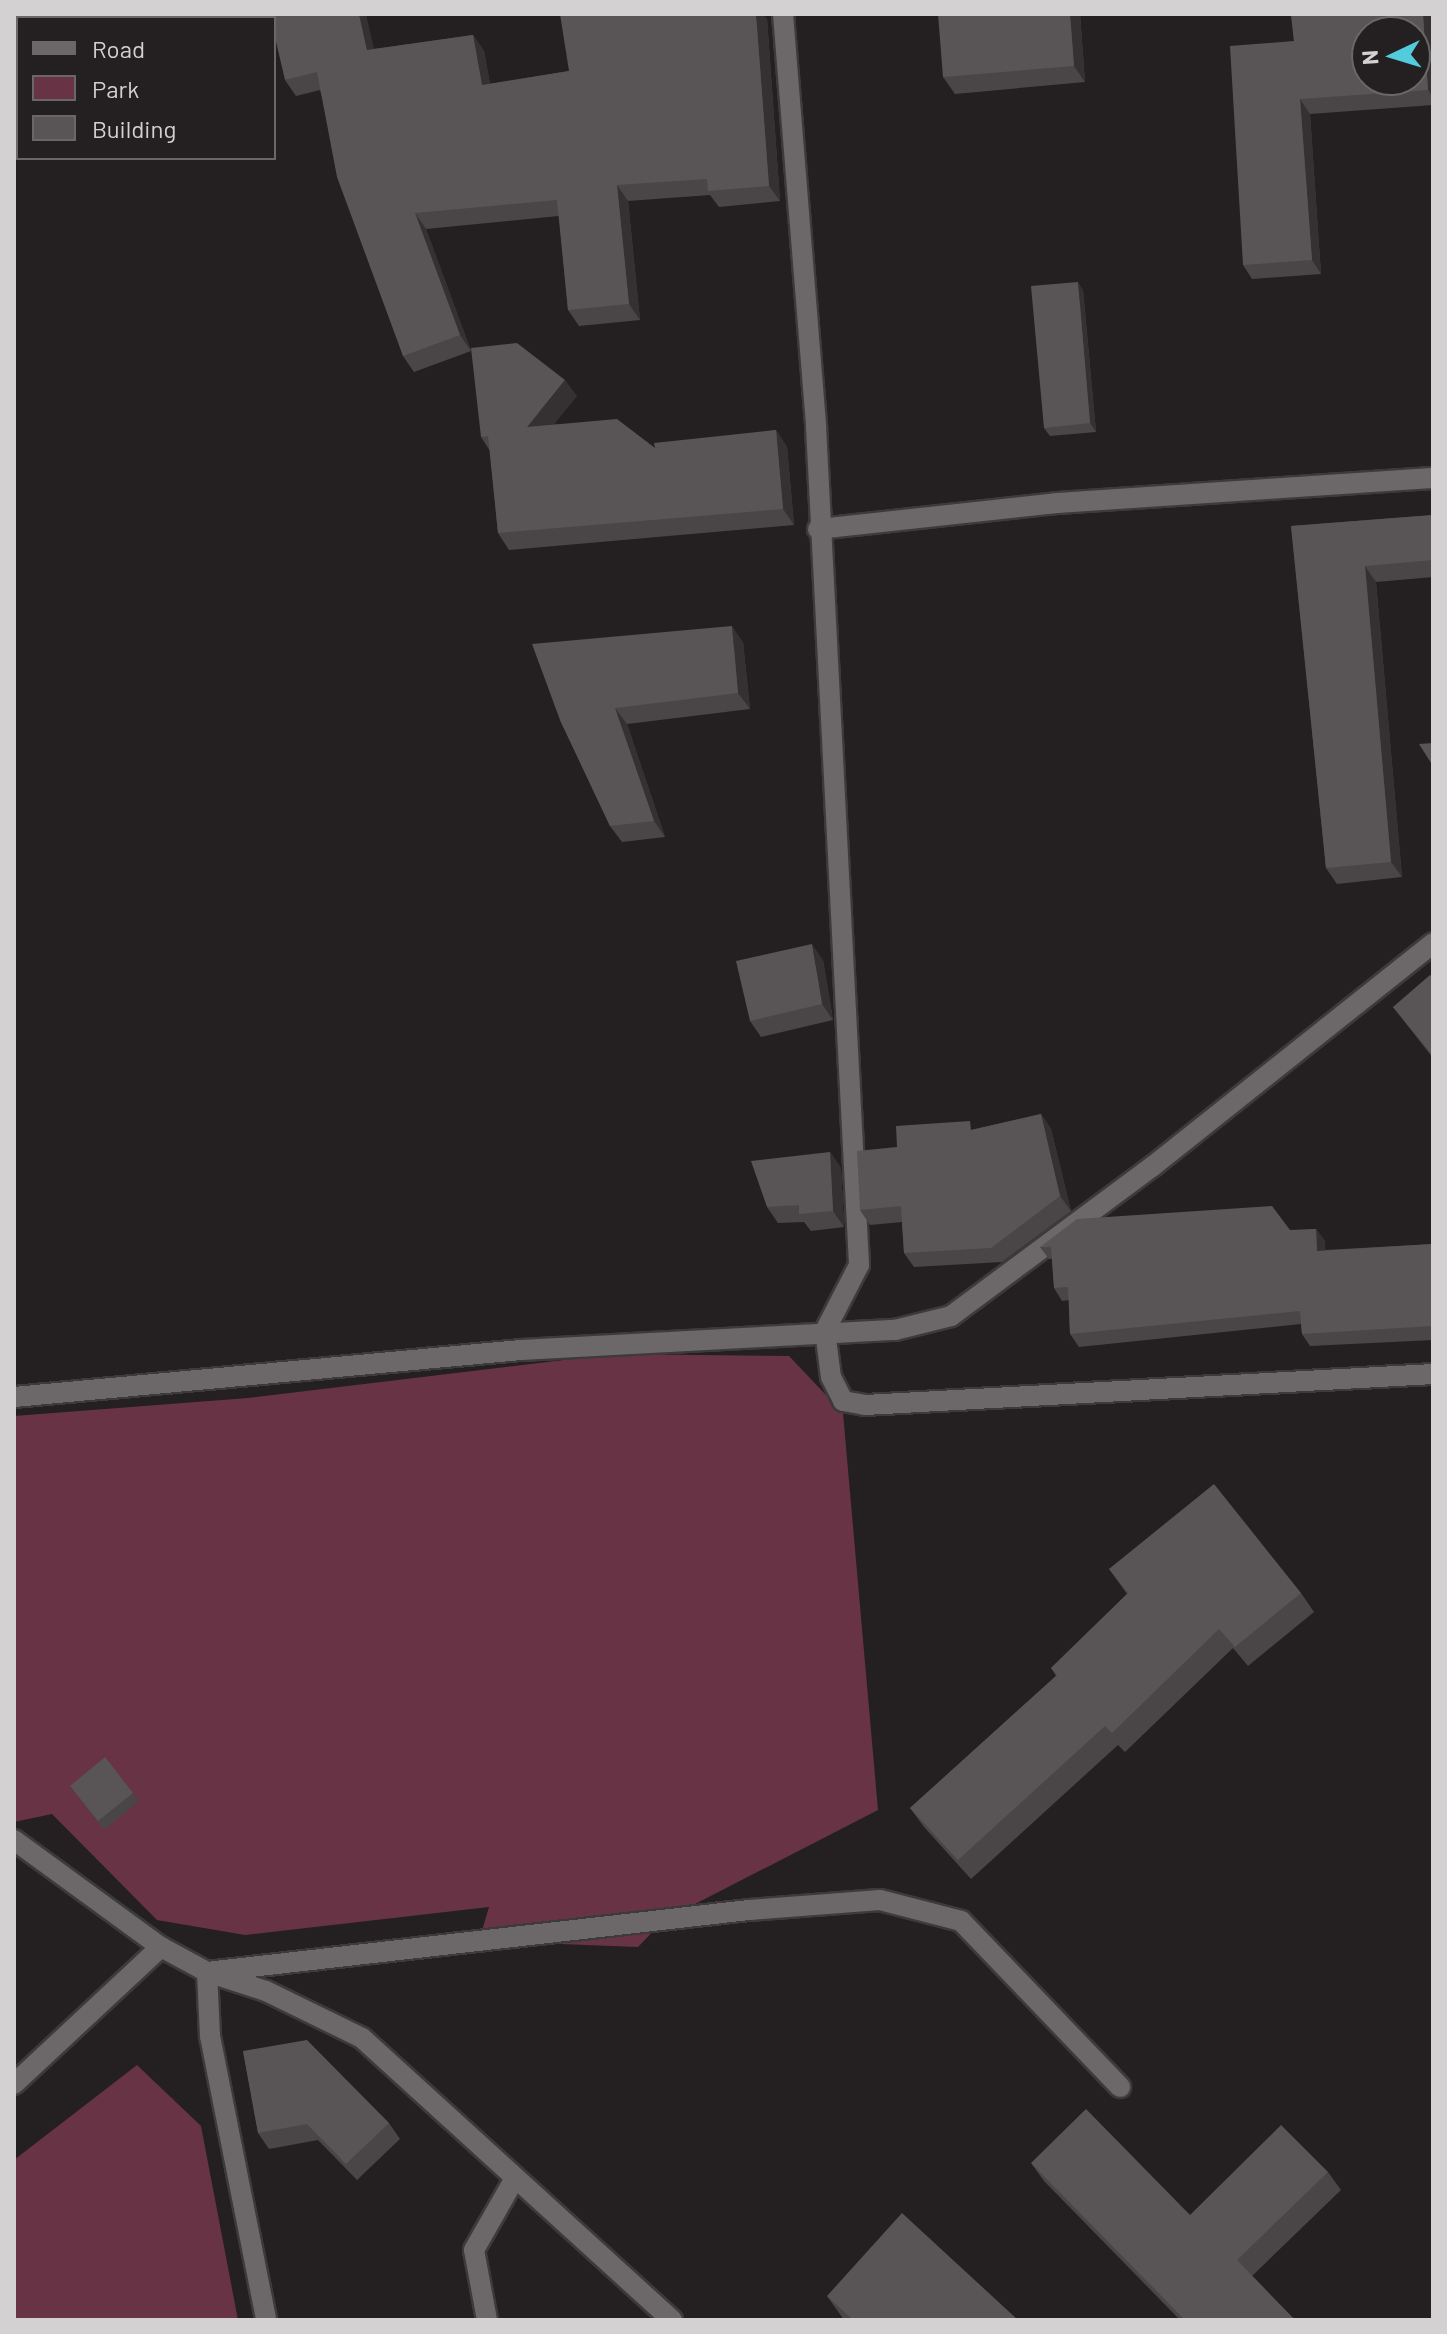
<!DOCTYPE html>
<html>
<head>
<meta charset="utf-8">
<style>
	body { margin:0 }
	#map { position:relative; width:1447px; height:2334px; overflow:hidden; background:#242021; font-family:Barlow,sans-serif }
	div>[style] { position:absolute }
	.green>* { inset:0; background:#673345 }
	.roads { filter:drop-shadow(2px 0 #3d3a3b) drop-shadow(-2px 0 #3d3a3b) drop-shadow(0 2px #3d3a3b) drop-shadow(0 -2px #3d3a3b) }
	.lane>* { height:20px; margin:-10px; padding:0 10px; transform-origin:10px; border-radius:10px; background:#6c6869 }
	.street>* { height:20px; margin:-10px; padding:0 10px; transform-origin:10px; border-radius:10px; background:#6c6869 }
	.wall>* { inset:0; background:#4a4647 }
	.shaded-wall>* { inset:0; background:#353132 }
	.building>* { inset:0; background:#595556 }
	span { translate:-50% -50%; white-space:nowrap; text-align:center; line-height:1.15; -webkit-text-stroke:7px #242021; paint-order:stroke }
	.frame { position:absolute; inset:0; border:16px solid #d3d1d1; pointer-events:none }
	.legend { position:absolute; left:16px; top:16px; width:260px; height:144px; box-sizing:border-box; background:#242021; border:2px solid #6a6767; margin:0; padding:10px 14px; list-style:none; font-size:24px; color:#d3d1d1 }
	.legend li { display:flex; align-items:center; gap:16px; height:40px }
	.legend b { width:40px; border:2px solid #6a6767 }
	.north { position:absolute; left:1351px; top:16px; width:80px; height:80px; box-sizing:border-box; background:#242021; border:2px solid #6a6767; border-radius:50%; rotate:266deg; font-size:22px; font-weight:700; line-height:32px; text-align:center; color:#d3d1d1 }
	.north::after { content:''; display:block; margin:auto; width:28px; height:36px; background:#54cadd; clip-path:polygon(50% 0,100% 100%,50% 72%,0 100%) }
</style>
</head>
<body>
<div id="map">
	<div class="green">
		<i style="clip-path:polygon(613px 1354px,789px 1356px,843px 1413px,878px 1810px,664px 1920px,638px 1947px,479px 1941px,489px 1907px,245px 1935px,157px 1920px,52px 1814px,14px 1822px,14px 1416px,248px 1398px)"></i>
		<i style="clip-path:polygon(137px 2065px,201px 2126px,238px 2320px,14px 2320px,14px 2160px)"></i>
	</div>
	<div class="roads">
		<div class="lane">
			<i style="left:207px;top:1972px;width:546px;rotate:-6.53deg"></i>
			<i style="left:749px;top:1910px;width:131px;rotate:-4.4deg"></i>
			<i style="left:880px;top:1900px;width:84px;rotate:14.5deg"></i>
			<i style="left:961px;top:1921px;width:230px;rotate:46.2deg"></i>
		</div>
		<div class="street">
			<i style="left:783px;top:14px;width:414px;rotate:85.4deg"></i>
			<i style="left:816px;top:427px;width:839px;rotate:87.06deg"></i>
			<i style="left:859px;top:1265px;width:74px;rotate:117.3deg"></i>
			<i style="left:825px;top:1331px;width:46px;rotate:82.6deg"></i>
			<i style="left:831px;top:1377px;width:27px;rotate:63deg"></i>
			<i style="left:843px;top:1401px;width:22px;rotate:10deg"></i>
			<i style="left:865px;top:1405px;width:569px;rotate:-3.12deg"></i>
			<i style="left:818px;top:529px;width:239px;rotate:-6.2deg"></i>
			<i style="left:1056px;top:503px;width:378px;rotate:-3.8deg"></i>
			<i style="left:14px;top:1397px;width:509px;rotate:-5.3deg"></i>
			<i style="left:521px;top:1350px;width:375px;rotate:-3.1deg"></i>
			<i style="left:895px;top:1330px;width:58px;rotate:-14deg"></i>
			<i style="left:951px;top:1316px;width:252px;rotate:-36.6deg"></i>
			<i style="left:1153px;top:1166px;width:358px;rotate:-38.5deg"></i>
			<i style="left:14px;top:1840px;width:182px;rotate:36.1deg"></i>
			<i style="left:161px;top:1947px;width:52px;rotate:28.5deg"></i>
			<i style="left:207px;top:1972px;width:62px;rotate:17.9deg"></i>
			<i style="left:266px;top:1991px;width:107px;rotate:26.1deg"></i>
			<i style="left:362px;top:2038px;width:419px;rotate:42.3deg"></i>
			<i style="left:207px;top:1972px;width:64px;rotate:87.3deg"></i>
			<i style="left:210px;top:2036px;width:289px;rotate:78.8deg"></i>
			<i style="left:14px;top:2084px;width:201px;rotate:-43deg"></i>
			<i style="left:487px;top:2320px;width:71px;rotate:-100.5deg"></i>
			<i style="left:474px;top:2250px;width:83px;rotate:-60.3deg"></i>
		</div>
	</div>
	<div class="wall">
		<i style="clip-path:polygon(1080px 14px,1085px 82px,955px 94px,943px 77px)"></i>
		<i style="clip-path:polygon(1291px 14px,1432px 14px,1433px 105px,1310px 114px,1321px 274px,1252px 279px,1243px 265px,1294px 41px)"></i>
		<i style="clip-path:polygon(767px 19px,780px 201px,719px 207px,710px 195px,628px 201px,640px 320px,579px 326px,568px 310px,559px 216px,426px 229px,471px 351px,414px 372px,403px 356px,320px 90px,296px 96px,285px 80px,374px 49px,473px 35px,484px 51px,490px 84px,569px 71px)"></i>
		<i style="clip-path:polygon(1083px 290px,1096px 432px,1050px 436px,1044px 428px)"></i>
		<i style="clip-path:polygon(577px 396px,553px 424px,655px 448px,776px 430px,787px 447px,794px 525px,509px 550px,498px 533px,490px 451px,481px 437px)"></i>
		<i style="clip-path:polygon(1433px 515px,1433px 577px,1376px 582px,1402px 877px,1337px 884px,1326px 868px,1291px 526px)"></i>
		<i style="clip-path:polygon(743px 642px,750px 709px,627px 724px,665px 837px,622px 842px,610px 826px,560px 720px)"></i>
		<i style="clip-path:polygon(823px 960px,833px 1020px,761px 1037px,750px 1021px)"></i>
		<i style="clip-path:polygon(1433px 978px,1433px 1058px,1393px 1007px)"></i>
		<i style="clip-path:polygon(1041px 1114px,1051px 1129px,1071px 1211px,1002px 1262px,914px 1267px,904px 1253px,902px 1222px,870px 1225px,860px 1210px,897px 1147px)"></i>
		<i style="clip-path:polygon(830px 1152px,841px 1168px,844px 1227px,811px 1231px,804px 1222px,778px 1223px,767px 1207px)"></i>
		<i style="clip-path:polygon(1316px 1229px,1325px 1241px,1325px 1250px,1433px 1244px,1433px 1340px,1310px 1346px,1302px 1334px,1301px 1324px,1079px 1347px,1070px 1334px,1069px 1300px,1062px 1301px,1054px 1288px,1052px 1259px,1049px 1259px,1040px 1247px)"></i>
		<i style="clip-path:polygon(1109px 1569px,1301px 1593px,1314px 1612px,1248px 1666px,1233px 1648px,1125px 1752px,1118px 1745px,971px 1879px,924px 1827px,910px 1808px,1056px 1676px,1051px 1668px,1127px 1594px)"></i>
		<i style="clip-path:polygon(70px 1786px,133px 1793px,139px 1801px,104px 1830px)"></i>
		<i style="clip-path:polygon(243px 2051px,389px 2123px,400px 2139px,357px 2180px,318px 2140px,269px 2149px,258px 2133px)"></i>
		<i style="clip-path:polygon(1031px 2163px,1190px 2215px,1328px 2172px,1341px 2190px,1252px 2276px,1295px 2320px,1180px 2320px,1044px 2181px)"></i>
		<i style="clip-path:polygon(827px 2296px,1018px 2320px,844px 2320px)"></i>
	</div>
	<div class="shaded-wall">
		<i style="clip-path:polygon(359px 14px,366px 14px,378px 66px,367px 50px)"></i>
		<i style="clip-path:polygon(756px 14px,763px 14px,767px 19px,780px 201px,769px 186px)"></i>
		<i style="clip-path:polygon(1070px 14px,1080px 14px,1085px 82px,1074px 66px)"></i>
		<i style="clip-path:polygon(1423px 14px,1432px 14px,1433px 97px,1428px 90px)"></i>
		<i style="clip-path:polygon(473px 35px,484px 51px,493px 101px,482px 85px)"></i>
		<i style="clip-path:polygon(1300px 99px,1310px 114px,1321px 274px,1312px 260px)"></i>
		<i style="clip-path:polygon(617px 185px,628px 201px,640px 320px,629px 304px)"></i>
		<i style="clip-path:polygon(415px 213px,426px 229px,471px 351px,460px 335px)"></i>
		<i style="clip-path:polygon(1078px 282px,1083px 290px,1096px 432px,1090px 423px)"></i>
		<i style="clip-path:polygon(565px 380px,577px 396px,539px 443px,527px 427px)"></i>
		<i style="clip-path:polygon(776px 430px,787px 447px,794px 525px,783px 509px)"></i>
		<i style="clip-path:polygon(1365px 566px,1376px 582px,1402px 877px,1391px 862px)"></i>
		<i style="clip-path:polygon(732px 626px,743px 642px,750px 709px,738px 693px)"></i>
		<i style="clip-path:polygon(615px 708px,627px 724px,665px 837px,654px 821px)"></i>
		<i style="clip-path:polygon(812px 944px,823px 960px,833px 1020px,822px 1004px)"></i>
		<i style="clip-path:polygon(1041px 1114px,1051px 1129px,1071px 1211px,1060px 1196px)"></i>
		<i style="clip-path:polygon(830px 1152px,841px 1168px,844px 1227px,833px 1211px)"></i>
		<i style="clip-path:polygon(1316px 1229px,1325px 1241px,1326px 1264px,1317px 1251px)"></i>
	</div>
	<div class="building">
		<i style="clip-path:polygon(269px 14px,359px 14px,367px 50px,473px 35px,482px 85px,569px 71px,560px 14px,756px 14px,769px 186px,708px 191px,707px 179px,617px 185px,629px 304px,568px 310px,557px 200px,415px 213px,460px 335px,403px 356px,337px 177px,317px 72px,285px 80px,274px 33px,274px 18px,270px 18px)"></i>
		<i style="clip-path:polygon(938px 14px,1070px 14px,1074px 66px,943px 77px)"></i>
		<i style="clip-path:polygon(evenodd,1291px 14px,1423px 14px,1428px 90px,1300px 99px,1312px 260px,1243px 265px,1230px 46px,1294px 41px,1291px 14px,1367px 32px,1415px 32px,1415px 80px,1367px 80px,1367px 32px)"></i>
		<i style="clip-path:polygon(1078px 282px,1090px 423px,1044px 428px,1031px 286px)"></i>
		<i style="clip-path:polygon(517px 343px,565px 380px,527px 427px,617px 419px,655px 448px,654px 443px,776px 430px,783px 509px,498px 533px,488px 436px,481px 437px,471px 348px)"></i>
		<i style="clip-path:polygon(1433px 515px,1433px 560px,1365px 566px,1391px 862px,1326px 868px,1291px 526px)"></i>
		<i style="clip-path:polygon(732px 626px,738px 693px,615px 708px,654px 821px,610px 826px,560px 720px,532px 644px)"></i>
		<i style="clip-path:polygon(1433px 743px,1433px 766px,1419px 744px)"></i>
		<i style="clip-path:polygon(812px 944px,822px 1004px,750px 1021px,736px 961px)"></i>
		<i style="clip-path:polygon(1430px 975px,1433px 978px,1433px 1056px,1393px 1007px)"></i>
		<i style="clip-path:polygon(1041px 1114px,1060px 1196px,991px 1248px,904px 1253px,901px 1206px,860px 1210px,857px 1151px,897px 1147px,896px 1126px,970px 1121px,971px 1130px)"></i>
		<i style="clip-path:polygon(830px 1152px,833px 1211px,799px 1214px,799px 1205px,767px 1207px,751px 1161px)"></i>
		<i style="clip-path:polygon(1272px 1206px,1290px 1230px,1316px 1229px,1317px 1251px,1433px 1244px,1433px 1326px,1302px 1334px,1300px 1311px,1070px 1334px,1068px 1287px,1054px 1288px,1051px 1246px,1040px 1247px,1077px 1219px)"></i>
		<i style="clip-path:polygon(1214px 1484px,1301px 1593px,1235px 1647px,1219px 1629px,1112px 1733px,1105px 1726px,958px 1860px,910px 1808px,1057px 1675px,1051px 1668px,1128px 1593px,1109px 1569px)"></i>
		<i style="clip-path:polygon(105px 1757px,133px 1793px,98px 1821px,70px 1786px)"></i>
		<i style="clip-path:polygon(307px 2040px,389px 2123px,346px 2164px,307px 2124px,258px 2133px,243px 2051px)"></i>
		<i style="clip-path:polygon(1086px 2109px,1190px 2215px,1281px 2125px,1328px 2172px,1237px 2260px,1295px 2320px,1185px 2320px,1031px 2163px)"></i>
		<i style="clip-path:polygon(902px 2213px,1018px 2320px,853px 2320px,827px 2296px)"></i>
	</div>
	<div class="frame"></div>
	<ul class="legend">
	<li><b style="height:10px;background:#6c6869"></b>Road</li>
	<li><b style="height:22px;background:#673345"></b>Park</li>
	<li><b style="height:22px;background:#595556"></b>Building</li>
	</ul>
	<div class="north">N</div>
</div>
</body>
</html>
